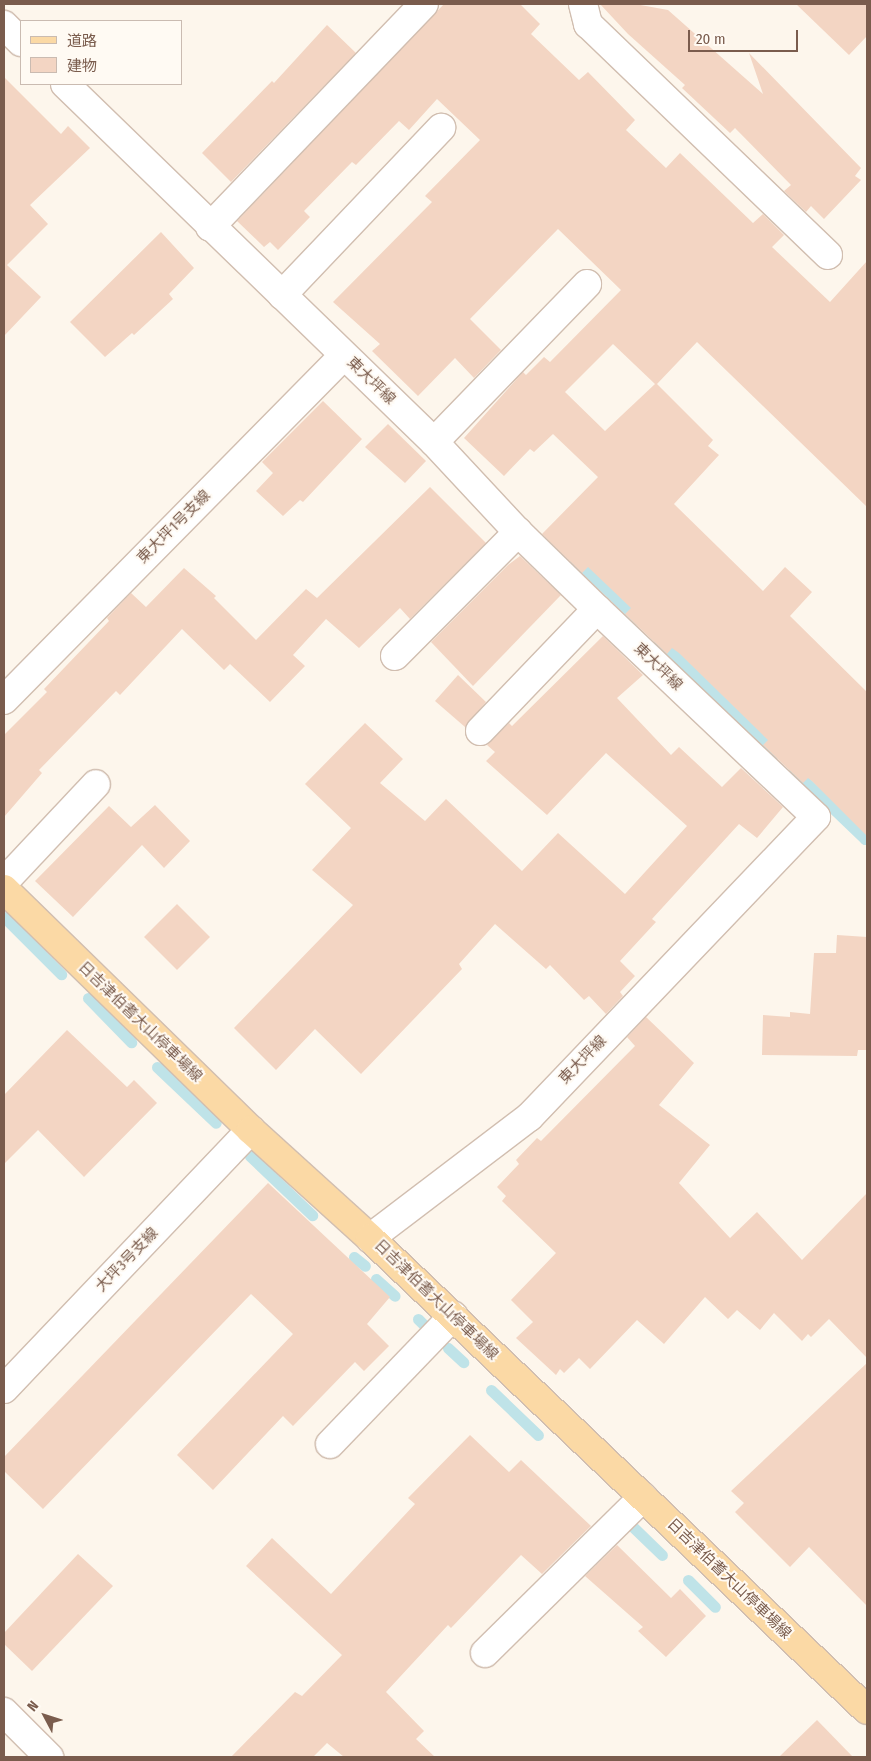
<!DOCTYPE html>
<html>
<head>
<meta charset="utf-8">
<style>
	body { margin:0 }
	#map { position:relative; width:871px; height:1761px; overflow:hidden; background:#fdf6ec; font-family:"Fira Sans Condensed","Noto Sans JP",sans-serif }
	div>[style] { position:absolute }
	.stream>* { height:11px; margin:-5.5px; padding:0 5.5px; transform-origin:5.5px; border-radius:5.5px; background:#bfe3e8 }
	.building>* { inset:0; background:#f3d5c3 }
	.roads { filter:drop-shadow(1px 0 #d1beb0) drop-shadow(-1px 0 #d1beb0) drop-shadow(0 1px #d1beb0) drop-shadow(0 -1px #d1beb0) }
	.minor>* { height:28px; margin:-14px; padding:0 14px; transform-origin:14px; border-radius:14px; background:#fff }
	.major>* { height:28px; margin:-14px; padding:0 14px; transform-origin:14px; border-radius:14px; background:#fbd9a5 }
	span { translate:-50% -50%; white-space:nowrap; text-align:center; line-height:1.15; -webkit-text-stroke:4px #fffaf3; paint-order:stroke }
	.street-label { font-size:15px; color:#7a5c4d }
	.frame { position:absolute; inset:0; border:5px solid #7a5c4d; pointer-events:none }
	.legend { position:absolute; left:20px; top:20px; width:162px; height:65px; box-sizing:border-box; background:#fffaf3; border:1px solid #cabbb1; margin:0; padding:6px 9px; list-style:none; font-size:15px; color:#7a5c4d }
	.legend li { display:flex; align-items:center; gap:10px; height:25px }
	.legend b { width:25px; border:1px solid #cabbb1 }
	.north { position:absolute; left:20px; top:1691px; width:50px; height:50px; -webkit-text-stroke:4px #fffaf3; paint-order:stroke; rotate:310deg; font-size:14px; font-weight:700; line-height:20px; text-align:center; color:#7a5c4d }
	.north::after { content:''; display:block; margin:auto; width:18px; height:22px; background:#7a5c4d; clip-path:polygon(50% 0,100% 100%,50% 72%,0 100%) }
	.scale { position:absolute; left:688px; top:30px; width:110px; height:22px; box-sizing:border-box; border:2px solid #7a5c4d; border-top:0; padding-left:6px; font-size:15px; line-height:18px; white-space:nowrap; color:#7a5c4d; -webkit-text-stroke:4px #fffaf3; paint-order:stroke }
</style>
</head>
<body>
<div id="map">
	<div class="stream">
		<i style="left:575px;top:559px;width:88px;rotate:43.6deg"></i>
		<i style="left:659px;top:640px;width:162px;rotate:44.2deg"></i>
		<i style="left:794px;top:771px;width:98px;rotate:43.8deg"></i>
		<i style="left:865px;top:839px;width:2px"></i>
		<i style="left:4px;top:917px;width:81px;rotate:45deg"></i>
		<i style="left:88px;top:998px;width:62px;rotate:45.7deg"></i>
		<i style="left:157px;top:1067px;width:81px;rotate:43.5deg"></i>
		<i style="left:250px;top:1156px;width:86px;rotate:43.6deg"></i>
		<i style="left:354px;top:1257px;width:14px;rotate:39deg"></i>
		<i style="left:376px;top:1279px;width:25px;rotate:42deg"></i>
		<i style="left:418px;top:1319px;width:8px;rotate:45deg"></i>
		<i style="left:448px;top:1348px;width:21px;rotate:43deg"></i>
		<i style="left:491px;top:1390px;width:65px;rotate:43.8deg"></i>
		<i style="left:631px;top:1525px;width:43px;rotate:44.1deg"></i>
		<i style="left:688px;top:1580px;width:38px;rotate:45deg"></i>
	</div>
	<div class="building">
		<i style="clip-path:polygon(evenodd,444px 4px,520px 4px,540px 24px,531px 34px,579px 80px,588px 72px,635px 120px,626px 130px,666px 168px,680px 153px,753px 223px,763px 214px,784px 235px,772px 247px,830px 302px,867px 261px,867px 507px,697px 342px,657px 384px,713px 440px,708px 446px,719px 455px,674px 504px,763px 591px,785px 567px,812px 592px,790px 616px,867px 692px,867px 836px,812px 781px,808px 778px,803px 783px,763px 745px,768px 740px,679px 653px,672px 648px,667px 654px,625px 614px,631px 608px,588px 567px,582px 573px,542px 534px,598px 477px,553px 434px,534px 452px,530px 449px,504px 476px,464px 438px,523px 372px,526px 375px,544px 357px,550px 362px,621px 290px,558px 229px,470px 319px,501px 350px,474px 378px,455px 358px,418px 396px,372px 351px,380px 344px,333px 302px,432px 202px,425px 196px,480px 140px,437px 99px,409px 130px,399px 121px,356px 165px,352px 162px,304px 211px,310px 217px,278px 250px,270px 242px,264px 247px,237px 221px,444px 4px,613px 344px,655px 384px,605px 431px,565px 392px,613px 344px)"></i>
		<i style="clip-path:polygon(600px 4px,635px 4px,668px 10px,763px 94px,749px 53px,861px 168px,855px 176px,861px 180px,824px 219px,811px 206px,806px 212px,784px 191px,791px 185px,735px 128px,730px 133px,682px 88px,685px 85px,628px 34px)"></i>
		<i style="clip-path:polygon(796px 4px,867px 4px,867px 36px,849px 55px)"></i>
		<i style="clip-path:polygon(327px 25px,356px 53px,231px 182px,202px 153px,272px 81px,274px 83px)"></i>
		<i style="clip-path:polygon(4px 77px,61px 134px,68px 126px,90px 148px,30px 205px,48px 224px,7px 265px,41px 297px,4px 336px)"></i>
		<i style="clip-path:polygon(161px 232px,194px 268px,169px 294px,173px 299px,134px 335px,132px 333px,105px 357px,70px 322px)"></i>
		<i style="clip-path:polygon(323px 401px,362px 439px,303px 502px,300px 500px,283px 516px,256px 491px,273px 473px,262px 462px)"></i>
		<i style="clip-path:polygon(388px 424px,426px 461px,405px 483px,365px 447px)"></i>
		<i style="clip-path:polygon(430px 487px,486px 543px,410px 619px,400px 608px,359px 648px,326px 619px,293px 655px,305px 666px,270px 702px,230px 664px,224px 670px,182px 629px,120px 695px,116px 691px,39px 770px,42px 773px,4px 817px,4px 735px,47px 692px,44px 689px,109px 621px,107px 618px,131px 593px,146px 607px,184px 568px,216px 596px,214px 598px,256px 640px,306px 589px,317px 598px)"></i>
		<i style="clip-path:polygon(520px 556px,561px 595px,473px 686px,431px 642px,508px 565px)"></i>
		<i style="clip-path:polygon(603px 636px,643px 675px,617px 698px,671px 755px,679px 747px,722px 787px,741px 768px,783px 807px,757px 838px,739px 824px,652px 919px,656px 922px,620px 961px,635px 976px,620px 992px,623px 996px,606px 1014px,589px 996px,584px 1000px,550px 965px,546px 969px,495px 924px,459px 964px,462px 969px,361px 1074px,315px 1029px,276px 1070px,234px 1028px,353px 905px,312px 870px,351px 828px,305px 784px,365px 723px,403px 759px,380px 783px,425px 821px,446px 799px,522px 871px,558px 833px,625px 894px,687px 826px,606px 753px,547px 815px,486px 761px,495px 752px,487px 745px,509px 723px,512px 726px)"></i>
		<i style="clip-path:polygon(458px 675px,486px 702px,465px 727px,435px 701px)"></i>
		<i style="clip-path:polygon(155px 805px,190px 841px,164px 868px,142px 845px,73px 917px,35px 881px,109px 806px,131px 827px)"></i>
		<i style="clip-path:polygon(177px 904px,210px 937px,177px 970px,144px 937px)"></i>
		<i style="clip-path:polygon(837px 935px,867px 937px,867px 1050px,858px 1050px,857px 1056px,762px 1055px,763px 1015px,790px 1017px,790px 1012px,810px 1014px,814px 953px,836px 953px)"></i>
		<i style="clip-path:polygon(646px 1017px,694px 1063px,659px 1105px,710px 1145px,679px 1183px,730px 1238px,757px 1212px,802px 1260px,867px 1193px,867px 1358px,829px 1319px,811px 1337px,808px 1334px,802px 1341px,774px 1313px,760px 1330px,737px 1310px,728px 1319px,705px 1297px,664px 1344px,637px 1320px,590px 1369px,579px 1358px,564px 1373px,560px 1369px,556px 1375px,516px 1338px,533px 1322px,511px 1300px,556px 1253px,502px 1201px,506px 1196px,497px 1187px,519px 1164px,516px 1160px,537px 1138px,541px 1141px,635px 1046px,627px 1037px)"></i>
		<i style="clip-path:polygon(67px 1030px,127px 1087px,134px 1080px,157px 1103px,84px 1177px,38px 1130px,4px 1164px,4px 1095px)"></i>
		<i style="clip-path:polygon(268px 1183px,390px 1297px,367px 1324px,389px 1346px,364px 1371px,355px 1362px,293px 1426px,283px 1416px,213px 1490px,177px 1455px,293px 1334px,251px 1294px,43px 1509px,4px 1471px,4px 1457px)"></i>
		<i style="clip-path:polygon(867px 1363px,867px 1606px,809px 1547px,790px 1567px,735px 1512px,744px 1503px,731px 1491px)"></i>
		<i style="clip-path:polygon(470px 1435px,509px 1472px,521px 1460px,591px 1526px,542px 1574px,521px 1555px,451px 1628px,448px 1625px,386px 1692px,424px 1731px,416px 1739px,435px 1757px,344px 1757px,327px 1743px,313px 1757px,231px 1757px,295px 1692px,302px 1696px,342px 1655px,246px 1566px,272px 1538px,331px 1594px,415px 1504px,408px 1498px)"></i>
		<i style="clip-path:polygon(617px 1545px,671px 1598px,680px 1589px,706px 1616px,666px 1657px,638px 1631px,643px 1627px,585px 1576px)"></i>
		<i style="clip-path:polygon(78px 1554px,113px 1586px,32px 1671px,4px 1644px,4px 1633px)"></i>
		<i style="clip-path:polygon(817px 1720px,853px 1757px,779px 1757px)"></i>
	</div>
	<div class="roads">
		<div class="minor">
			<i style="left:583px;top:4px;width:21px;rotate:76deg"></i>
			<i style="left:588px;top:24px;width:333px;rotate:43.9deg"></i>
			<i style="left:4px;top:25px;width:24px;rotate:45deg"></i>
			<i style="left:65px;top:84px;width:514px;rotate:44.13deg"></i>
			<i style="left:434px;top:442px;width:123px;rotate:47deg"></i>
			<i style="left:518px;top:532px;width:110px;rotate:44.3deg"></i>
			<i style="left:597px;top:609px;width:302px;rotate:43.5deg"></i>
			<i style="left:816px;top:817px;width:415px;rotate:133.7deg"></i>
			<i style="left:529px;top:1117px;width:200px;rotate:142.7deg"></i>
			<i style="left:210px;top:227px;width:309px;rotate:-46.2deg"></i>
			<i style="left:282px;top:295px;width:231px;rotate:-46.4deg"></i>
			<i style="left:434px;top:442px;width:220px;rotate:-45.9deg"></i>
			<i style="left:395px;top:656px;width:175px;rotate:-45.2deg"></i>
			<i style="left:4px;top:700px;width:484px;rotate:-45.4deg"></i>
			<i style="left:480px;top:731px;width:169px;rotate:-46.2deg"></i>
			<i style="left:4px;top:882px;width:134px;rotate:-46.8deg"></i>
			<i style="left:4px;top:1389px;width:358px;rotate:-46.4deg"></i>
			<i style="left:330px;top:1444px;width:178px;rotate:-46.1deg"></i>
			<i style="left:485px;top:1653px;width:222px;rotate:-44.6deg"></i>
			<i style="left:4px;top:1712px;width:64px;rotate:45deg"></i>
		</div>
		<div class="major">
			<i style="left:4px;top:889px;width:345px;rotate:44.3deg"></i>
			<i style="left:251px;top:1130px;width:161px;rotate:42.2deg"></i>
			<i style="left:370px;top:1238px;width:685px;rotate:43.52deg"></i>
		</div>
	</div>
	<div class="street-label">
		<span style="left:371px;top:381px;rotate:44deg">東大坪線</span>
		<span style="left:174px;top:527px;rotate:-45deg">東大坪1号支線</span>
		<span style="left:658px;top:667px;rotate:44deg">東大坪線</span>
		<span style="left:140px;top:1022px;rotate:44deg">日吉津伯耆大山停車場線</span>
		<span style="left:583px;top:1060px;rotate:-46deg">東大坪線</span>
		<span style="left:127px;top:1260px;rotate:-46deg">大坪3号支線</span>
		<span style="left:436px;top:1300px;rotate:44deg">日吉津伯耆大山停車場線</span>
		<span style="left:729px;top:1579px;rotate:44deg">日吉津伯耆大山停車場線</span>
	</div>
	<div class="frame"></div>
	<ul class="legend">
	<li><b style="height:6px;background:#fbd9a5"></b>道路</li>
	<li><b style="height:14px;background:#f3d5c3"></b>建物</li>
	</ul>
	<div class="north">N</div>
	<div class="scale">20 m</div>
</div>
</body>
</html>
